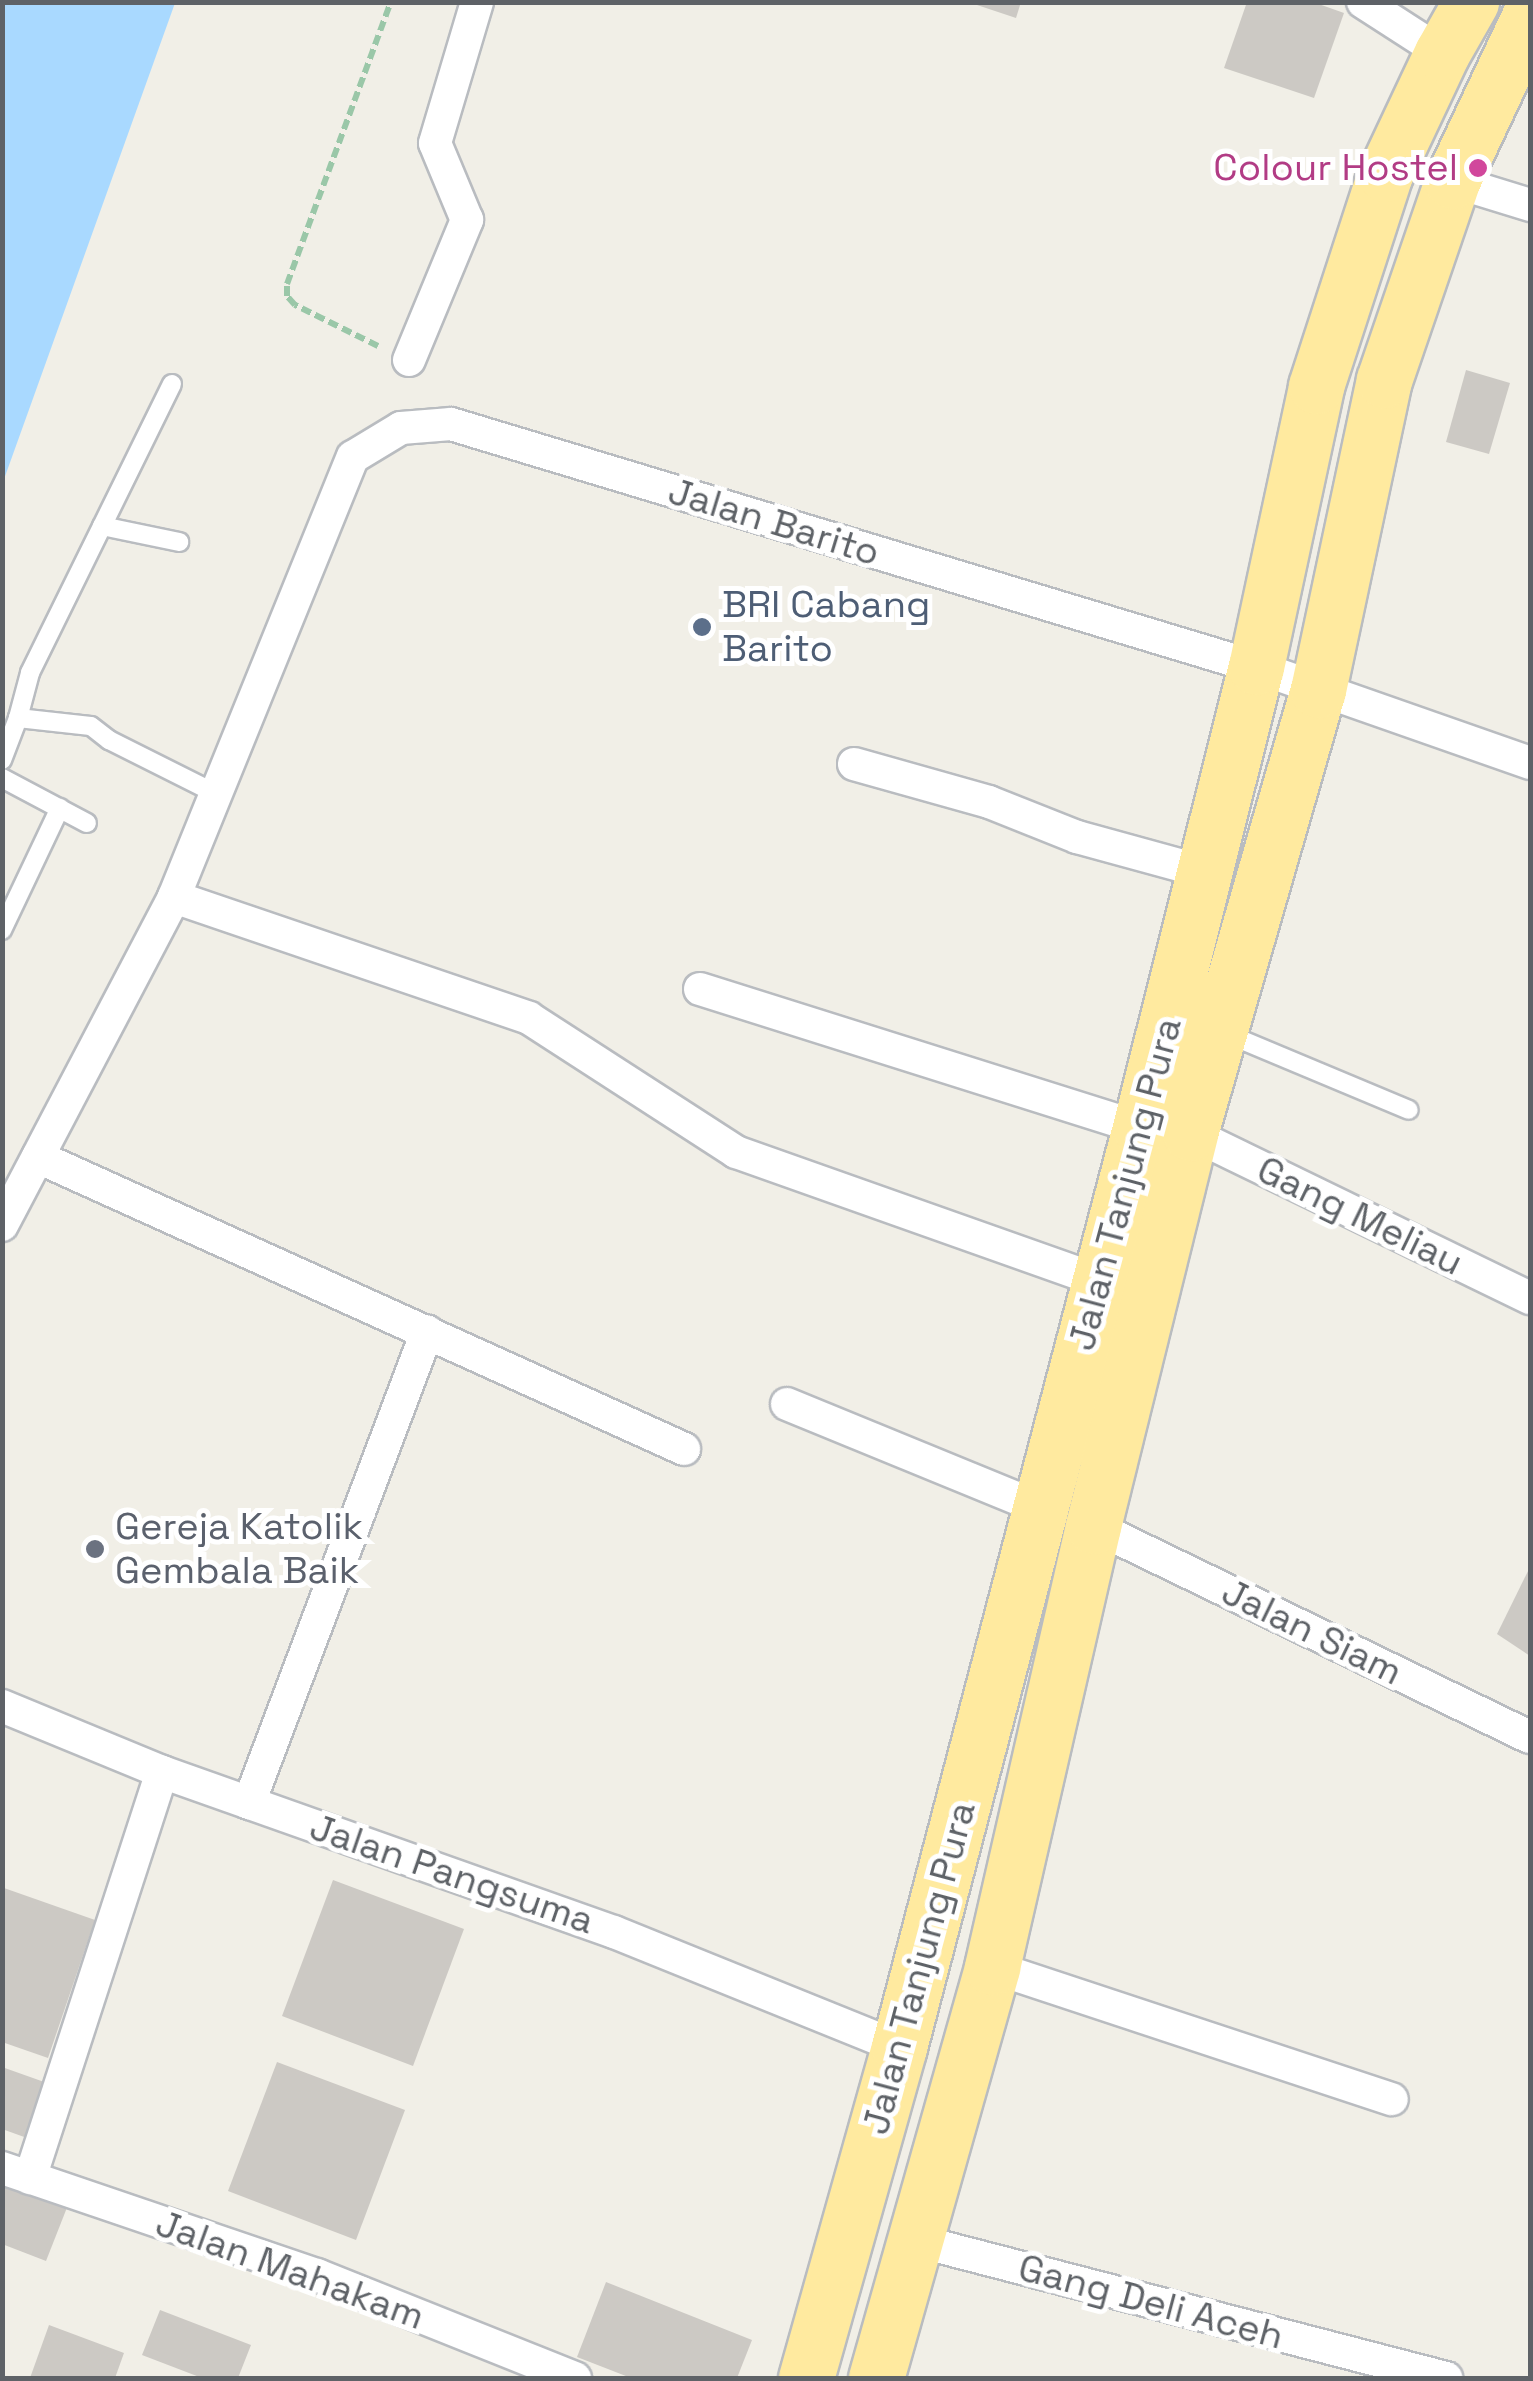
<!DOCTYPE html>
<html>
<head>
<meta charset="utf-8">
<style>
	body { margin:0 }
	#map { position:relative; width:1533px; height:2381px; overflow:hidden; background:#f1efe7; font-family:"Space Grotesk",sans-serif }
	div>[style] { position:absolute }
	.water>* { inset:0; background:#a9d9ff }
	.building>* { inset:0; background:#ccc9c4 }
	.path>* { height:6px; margin-top:-3px; transform-origin:0; background:repeating-linear-gradient(90deg,#9ac7a8 0 10px,transparent 0 15px) }
	.roads { filter:drop-shadow(2px 0 #b9bcc0) drop-shadow(-2px 0 #b9bcc0) drop-shadow(0 2px #b9bcc0) drop-shadow(0 -2px #b9bcc0) }
	.service>* { height:18px; margin:-9px; padding:0 9px; transform-origin:9px; border-radius:9px; background:#fff }
	.minor>* { height:32px; margin:-16px; padding:0 16px; transform-origin:16px; border-radius:16px; background:#fff }
	.trunk>* { height:55px; margin:-27.5px; padding:0 27.5px; transform-origin:27.5px; border-radius:27.5px; background:#ffea9f }
	.dots>* { width:28px; height:28px; translate:-50% -50%; box-sizing:border-box; border:5px solid #fff; border-radius:50% }
	span { translate:-50% -50%; white-space:nowrap; text-align:center; line-height:1.15; -webkit-text-stroke:10px #fff; paint-order:stroke }
	.hotel-label { font-size:38px; color:#b23c85 }
	.right { translate:-100% -50%; text-align:right }
	.street-label { font-size:38px; color:#5e6267 }
	.service-label { font-size:38px; color:#4e5e75 }
	.left { translate:0 -50%; text-align:left }
	.worship-label { font-size:38px; color:#5b616d }
	.frame { position:absolute; inset:0; border:5px solid #5e6267; pointer-events:none }
</style>
</head>
<body>
<div id="map">
	<div class="water">
		<i style="clip-path:polygon(3px 2px,175px 3px,3px 482px,2px 3px)"></i>
	</div>
	<div class="building">
		<i style="clip-path:polygon(968px 2px,1021px 2px,1016px 18px)"></i>
		<i style="clip-path:polygon(1247px 2px,1313px 2px,1344px 13px,1314px 98px,1224px 68px)"></i>
		<i style="clip-path:polygon(1466px 370px,1510px 383px,1489px 454px,1446px 442px)"></i>
		<i style="clip-path:polygon(1530px 1567px,1530px 1656px,1497px 1634px)"></i>
		<i style="clip-path:polygon(333px 1880px,464px 1929px,413px 2066px,282px 2016px)"></i>
		<i style="clip-path:polygon(4px 1888px,95px 1920px,48px 2058px,2px 2042px)"></i>
		<i style="clip-path:polygon(277px 2062px,405px 2110px,356px 2240px,228px 2191px)"></i>
		<i style="clip-path:polygon(2px 2067px,47px 2083px,27px 2138px,2px 2129px)"></i>
		<i style="clip-path:polygon(2px 2179px,68px 2205px,46px 2261px,2px 2244px)"></i>
		<i style="clip-path:polygon(606px 2282px,752px 2340px,737px 2378px,631px 2378px,577px 2357px)"></i>
		<i style="clip-path:polygon(160px 2310px,251px 2345px,238px 2378px,202px 2378px,142px 2355px)"></i>
		<i style="clip-path:polygon(49px 2325px,124px 2353px,115px 2378px,30px 2378px)"></i>
	</div>
	<div class="path">
		<i style="left:378px;top:346px;width:93px;rotate:-153.7deg"></i>
		<i style="left:295px;top:305px;width:12px;rotate:-132deg"></i>
		<i style="left:287px;top:296px;width:12px;rotate:-90deg"></i>
		<i style="left:287px;top:284px;width:301px;rotate:-69.8deg"></i>
	</div>
	<div class="roads">
		<div class="service">
			<i style="left:172px;top:384px;width:322px;rotate:116.2deg"></i>
			<i style="left:30px;top:673px;width:47px;rotate:104.9deg"></i>
			<i style="left:18px;top:718px;width:73px;rotate:6.3deg"></i>
			<i style="left:91px;top:726px;width:23px;rotate:38deg"></i>
			<i style="left:109px;top:740px;width:121px;rotate:26.6deg"></i>
			<i style="left:102px;top:526px;width:79px;rotate:11.7deg"></i>
			<i style="left:2px;top:760px;width:45px;rotate:-69.1deg"></i>
			<i style="left:2px;top:778px;width:96px;rotate:27.9deg"></i>
			<i style="left:2px;top:930px;width:135px;rotate:-64.6deg"></i>
			<i style="left:1225px;top:1033px;width:199px;rotate:22.7deg"></i>
		</div>
		<div class="minor">
			<i style="left:1363px;top:2px;width:94px;rotate:32.8deg"></i>
			<i style="left:1452px;top:181px;width:82px;rotate:17.1deg"></i>
			<i style="left:409px;top:360px;width:152px;rotate:-67.5deg"></i>
			<i style="left:467px;top:220px;width:83px;rotate:-112.6deg"></i>
			<i style="left:435px;top:143px;width:147px;rotate:-73.4deg"></i>
			<i style="left:854px;top:764px;width:140px;rotate:15.7deg"></i>
			<i style="left:989px;top:802px;width:95px;rotate:21.7deg"></i>
			<i style="left:1077px;top:837px;width:133px;rotate:15.3deg"></i>
			<i style="left:174px;top:897px;width:375px;rotate:18.8deg"></i>
			<i style="left:529px;top:1018px;width:247px;rotate:32.9deg"></i>
			<i style="left:736px;top:1152px;width:386px;rotate:19.5deg"></i>
			<i style="left:700px;top:989px;width:461px;rotate:17.5deg"></i>
			<i style="left:1190px;top:1133px;width:378px;rotate:25.9deg"></i>
			<i style="left:38px;top:1157px;width:709px;rotate:24.32deg"></i>
			<i style="left:2px;top:1225px;width:370px;rotate:-62.3deg"></i>
			<i style="left:174px;top:897px;width:475px;rotate:-67.9deg"></i>
			<i style="left:353px;top:457px;width:56px;rotate:-31.1deg"></i>
			<i style="left:401px;top:428px;width:50px;rotate:-4.6deg"></i>
			<i style="left:451px;top:424px;width:841px;rotate:16.8deg"></i>
			<i style="left:1256px;top:667px;width:290px;rotate:19.3deg"></i>
			<i style="left:787px;top:1404px;width:274px;rotate:22.3deg"></i>
			<i style="left:1093px;top:1526px;width:485px;rotate:25.8deg"></i>
			<i style="left:2px;top:1706px;width:173px;rotate:22.4deg"></i>
			<i style="left:162px;top:1772px;width:479px;rotate:19.5deg"></i>
			<i style="left:614px;top:1932px;width:307px;rotate:22deg"></i>
			<i style="left:249px;top:1803px;width:504px;rotate:-69.3deg"></i>
			<i style="left:992px;top:1967px;width:421px;rotate:18.3deg"></i>
			<i style="left:2px;top:2168px;width:333px;rotate:18.8deg"></i>
			<i style="left:317px;top:2275px;width:278px;rotate:21.8deg"></i>
			<i style="left:30px;top:2178px;width:427px;rotate:-72deg"></i>
			<i style="left:914px;top:2240px;width:550px;rotate:14.54deg"></i>
		</div>
		<div class="trunk">
			<i style="left:806px;top:2378px;width:344px;rotate:-74.3deg"></i>
			<i style="left:899px;top:2047px;width:950px;rotate:-75.31deg"></i>
			<i style="left:1140px;top:1128px;width:475px;rotate:-75.9deg"></i>
			<i style="left:1256px;top:667px;width:287px;rotate:-77.9deg"></i>
			<i style="left:1316px;top:386px;width:223px;rotate:-72deg"></i>
			<i style="left:1385px;top:174px;width:134px;rotate:-64.8deg"></i>
			<i style="left:1442px;top:53px;width:59px;rotate:-60.4deg"></i>
			<i style="left:876px;top:2378px;width:427px;rotate:-74.2deg"></i>
			<i style="left:992px;top:1967px;width:452px;rotate:-77.1deg"></i>
			<i style="left:1093px;top:1526px;width:405px;rotate:-76.1deg"></i>
			<i style="left:1190px;top:1133px;width:461px;rotate:-73.9deg"></i>
			<i style="left:1318px;top:690px;width:317px;rotate:-78deg"></i>
			<i style="left:1384px;top:380px;width:210px;rotate:-71.1deg"></i>
			<i style="left:1452px;top:181px;width:183px;rotate:-64.8deg"></i>
		</div>
	</div>
	<div class="dots">
		<i style="left:1478px;top:168px;background:#d1479c"></i>
		<i style="left:702px;top:627px;background:#5c6f8a"></i>
		<i style="left:95px;top:1549px;background:#6b7280"></i>
	</div>
	<div class="hotel-label">
		<span class="right" style="left:1458px;top:168px">Colour Hostel</span>
	</div>
	<div class="street-label">
		<span style="left:774px;top:522px;rotate:17deg">Jalan Barito</span>
		<span style="left:1125px;top:1184px;rotate:-75deg">Jalan Tanjung Pura</span>
		<span style="left:1360px;top:1216px;rotate:26deg">Gang Meliau</span>
		<span style="left:1312px;top:1632px;rotate:26deg">Jalan Siam</span>
		<span style="left:452px;top:1874px;rotate:19deg">Jalan Pangsuma</span>
		<span style="left:919px;top:1968px;rotate:-75deg">Jalan Tanjung Pura</span>
		<span style="left:290px;top:2270px;rotate:20deg">Jalan Mahakam</span>
		<span style="left:1151px;top:2302px;rotate:15deg">Gang Deli Aceh</span>
	</div>
	<div class="service-label">
		<span class="left" style="left:722px;top:627px">BRI Cabang<br>Barito</span>
	</div>
	<div class="worship-label">
		<span class="left" style="left:115px;top:1549px">Gereja Katolik<br>Gembala Baik</span>
	</div>
	<div class="frame"></div>
</div>
</body>
</html>
